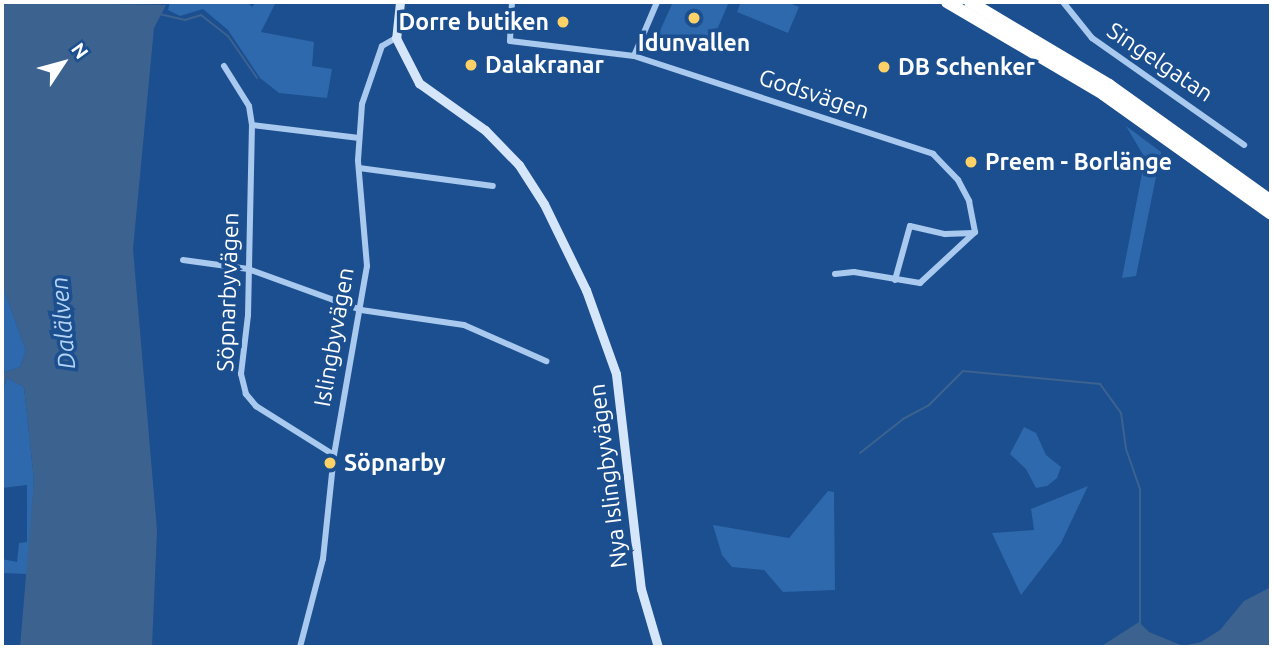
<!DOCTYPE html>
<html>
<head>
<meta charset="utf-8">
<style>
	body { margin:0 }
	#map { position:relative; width:1273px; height:649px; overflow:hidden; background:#1b4f8f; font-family:Ubuntu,sans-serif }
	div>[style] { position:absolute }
	.green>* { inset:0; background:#2e69ad }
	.water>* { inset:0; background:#3c6290 }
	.stream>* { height:2px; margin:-1px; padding:0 1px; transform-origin:1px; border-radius:1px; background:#3c6290 }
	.street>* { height:6px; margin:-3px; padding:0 3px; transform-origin:3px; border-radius:3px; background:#a9c9ee }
	.secondary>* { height:9px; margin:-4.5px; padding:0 4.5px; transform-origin:4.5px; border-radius:4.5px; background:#d6e6fa }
	.highway>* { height:12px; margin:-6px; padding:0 6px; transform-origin:6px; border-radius:6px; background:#fff }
	.dots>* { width:19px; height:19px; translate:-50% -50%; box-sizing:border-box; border:4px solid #1b4f8f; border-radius:50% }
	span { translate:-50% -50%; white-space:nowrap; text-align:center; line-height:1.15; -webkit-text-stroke:7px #1b4f8f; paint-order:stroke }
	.poi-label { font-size:23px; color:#fff; font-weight:700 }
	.right { translate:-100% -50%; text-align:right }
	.left { translate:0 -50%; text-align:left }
	.street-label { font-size:23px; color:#fff }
	.water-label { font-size:24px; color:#b5d3f5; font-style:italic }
	.frame { position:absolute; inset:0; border:4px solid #fff; pointer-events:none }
	.north { position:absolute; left:28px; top:28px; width:70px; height:70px; -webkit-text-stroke:5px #1b4f8f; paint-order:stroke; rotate:54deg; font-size:19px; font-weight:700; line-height:28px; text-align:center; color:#fff }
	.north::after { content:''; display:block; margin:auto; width:24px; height:32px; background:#fff; clip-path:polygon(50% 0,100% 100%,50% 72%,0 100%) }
</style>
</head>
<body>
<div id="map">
	<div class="green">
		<i style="clip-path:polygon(170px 2px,247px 2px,252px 7px,256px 2px,276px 2px,261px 32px,314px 42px,312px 66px,332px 69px,327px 98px,279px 93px,260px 78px,228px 30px,203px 9px,180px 16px,168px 10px)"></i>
		<i style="clip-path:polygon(673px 2px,729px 2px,706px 55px,658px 35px)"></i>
		<i style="clip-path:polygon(741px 2px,787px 2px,799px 7px,788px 33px,737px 12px)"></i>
		<i style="clip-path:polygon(1126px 126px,1161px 152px,1136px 276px,1122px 278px,1145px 158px)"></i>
		<i style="clip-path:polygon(2px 284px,26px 351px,20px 367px,2px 373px)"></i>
		<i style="clip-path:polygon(7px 378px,24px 387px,34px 480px,28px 574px,2px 573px,2px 559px,17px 562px,19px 543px,27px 542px,27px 485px,2px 488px,2px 394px)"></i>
		<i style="clip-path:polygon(1024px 427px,1036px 433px,1046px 455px,1061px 467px,1057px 478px,1047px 486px,1036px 488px,1026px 469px,1010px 454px)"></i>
		<i style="clip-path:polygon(1088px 486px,1061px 543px,1021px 595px,992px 533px,1034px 530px,1031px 509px)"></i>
		<i style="clip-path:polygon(828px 491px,834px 492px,835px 590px,783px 592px,764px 570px,732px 567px,722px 555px,713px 525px,789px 538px)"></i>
	</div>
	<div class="water">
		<i style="clip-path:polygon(2px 2px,166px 5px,154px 28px,133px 249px,157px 530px,152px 647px,20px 647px,34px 480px,24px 387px,7px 378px,2px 394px,2px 373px,20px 367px,26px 351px,2px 284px)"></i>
		<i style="clip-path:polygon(1271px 587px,1271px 647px,1100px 647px,1139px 622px,1149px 632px,1183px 646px,1201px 642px,1220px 630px,1244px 601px)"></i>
	</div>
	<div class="stream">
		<i style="left:159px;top:14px;width:27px;rotate:13deg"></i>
		<i style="left:185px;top:20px;width:17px;rotate:-17deg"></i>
		<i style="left:201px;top:15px;width:34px;rotate:38deg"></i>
		<i style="left:228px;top:36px;width:51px;rotate:55.4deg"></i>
		<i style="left:860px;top:453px;width:55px;rotate:-38.3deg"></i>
		<i style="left:903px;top:419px;width:30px;rotate:-28deg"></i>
		<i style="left:929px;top:405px;width:48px;rotate:-45deg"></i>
		<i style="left:963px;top:371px;width:138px;rotate:5.4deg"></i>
		<i style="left:1100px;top:384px;width:36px;rotate:54deg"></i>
		<i style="left:1121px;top:413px;width:36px;rotate:82deg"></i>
		<i style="left:1126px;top:449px;width:42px;rotate:70.7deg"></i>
		<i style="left:1140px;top:489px;width:134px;rotate:90deg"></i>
	</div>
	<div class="street">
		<i style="left:512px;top:2px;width:39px;rotate:93deg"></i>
		<i style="left:510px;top:41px;width:125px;rotate:6.9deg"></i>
		<i style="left:634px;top:56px;width:315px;rotate:18.1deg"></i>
		<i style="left:933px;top:154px;width:36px;rotate:46deg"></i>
		<i style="left:958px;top:180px;width:24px;rotate:62deg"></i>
		<i style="left:969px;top:201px;width:32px;rotate:79deg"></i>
		<i style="left:1063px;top:2px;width:46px;rotate:51.1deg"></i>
		<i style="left:1092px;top:38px;width:186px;rotate:35.1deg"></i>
		<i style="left:634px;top:56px;width:59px;rotate:-66.9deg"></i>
		<i style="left:224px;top:66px;width:47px;rotate:58deg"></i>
		<i style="left:249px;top:106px;width:19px;rotate:81deg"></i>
		<i style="left:359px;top:168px;width:135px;rotate:7.7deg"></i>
		<i style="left:183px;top:260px;width:66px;rotate:7.9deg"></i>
		<i style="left:248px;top:269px;width:120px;rotate:19.9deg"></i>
		<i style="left:361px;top:310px;width:104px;rotate:8.3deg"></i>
		<i style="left:464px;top:325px;width:90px;rotate:23.7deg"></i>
		<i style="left:835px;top:274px;width:19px;rotate:-6deg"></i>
		<i style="left:854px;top:272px;width:67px;rotate:9.5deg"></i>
		<i style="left:920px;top:283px;width:75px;rotate:-42.8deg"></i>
		<i style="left:895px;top:280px;width:56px;rotate:-74.5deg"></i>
		<i style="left:910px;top:226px;width:36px;rotate:13deg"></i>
		<i style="left:945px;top:234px;width:28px;rotate:-2deg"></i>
		<i style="left:334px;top:455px;width:92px;rotate:-147.9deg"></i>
		<i style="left:256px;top:406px;width:16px;rotate:-130deg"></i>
		<i style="left:246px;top:394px;width:21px;rotate:-104deg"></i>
		<i style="left:241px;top:374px;width:59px;rotate:-83.2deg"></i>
		<i style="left:248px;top:315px;width:190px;rotate:-88.8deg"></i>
		<i style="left:252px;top:125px;width:108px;rotate:6.9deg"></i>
		<i style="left:300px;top:647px;width:91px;rotate:-75.4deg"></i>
		<i style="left:323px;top:559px;width:105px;rotate:-84deg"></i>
		<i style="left:334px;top:455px;width:192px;rotate:-80.1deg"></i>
		<i style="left:367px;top:266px;width:106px;rotate:-94.9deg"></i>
		<i style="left:358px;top:160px;width:56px;rotate:-85.9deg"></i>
		<i style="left:362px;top:104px;width:61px;rotate:-71deg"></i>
		<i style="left:382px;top:46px;width:16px;rotate:-30deg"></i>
	</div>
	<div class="secondary">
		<i style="left:400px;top:2px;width:36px;rotate:96deg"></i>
		<i style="left:396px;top:38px;width:51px;rotate:62.9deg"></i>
		<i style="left:419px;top:83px;width:81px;rotate:35.5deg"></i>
		<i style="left:485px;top:130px;width:49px;rotate:45.8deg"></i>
		<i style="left:519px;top:165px;width:46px;rotate:57.3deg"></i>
		<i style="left:544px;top:204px;width:96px;rotate:64deg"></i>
		<i style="left:586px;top:290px;width:89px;rotate:70.3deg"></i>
		<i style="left:616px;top:374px;width:216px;rotate:83.4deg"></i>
		<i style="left:641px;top:589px;width:60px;rotate:73.7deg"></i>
	</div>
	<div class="highway">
		<i style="left:947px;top:2px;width:181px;rotate:30.5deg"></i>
		<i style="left:1103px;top:94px;width:206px;rotate:35.5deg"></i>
		<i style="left:970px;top:2px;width:162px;rotate:30.8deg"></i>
		<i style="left:1109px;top:85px;width:199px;rotate:35.6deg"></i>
	</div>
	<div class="dots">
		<i style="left:694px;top:18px;background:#ffd166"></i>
		<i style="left:563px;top:22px;background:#ffd166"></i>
		<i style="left:471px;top:65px;background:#ffd166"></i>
		<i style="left:884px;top:67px;background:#ffd166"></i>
		<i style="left:971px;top:162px;background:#ffd166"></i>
		<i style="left:330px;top:463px;background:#ffd166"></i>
	</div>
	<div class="poi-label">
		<span class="right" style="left:549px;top:22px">Dorre butiken</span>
		<span style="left:694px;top:43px">Idunvallen</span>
		<span class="left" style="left:485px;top:65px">Dalakranar</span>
		<span class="left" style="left:898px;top:67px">DB Schenker</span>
		<span class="left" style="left:985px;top:162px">Preem - Borlänge</span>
		<span class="left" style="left:344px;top:463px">Söpnarby</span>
	</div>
	<div class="street-label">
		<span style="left:1160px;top:62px;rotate:34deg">Singelgatan</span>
		<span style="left:814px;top:94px;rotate:18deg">Godsvägen</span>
		<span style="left:228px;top:292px;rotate:-88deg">Söpnarbyvägen</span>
		<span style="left:334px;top:337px;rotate:-80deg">Islingbyvägen</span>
		<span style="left:608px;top:476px;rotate:-97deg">Nya Islingbyvägen</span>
	</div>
	<div class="water-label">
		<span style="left:63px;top:323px;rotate:-95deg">Dalälven</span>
	</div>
	<div class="frame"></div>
	<div class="north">N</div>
</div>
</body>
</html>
